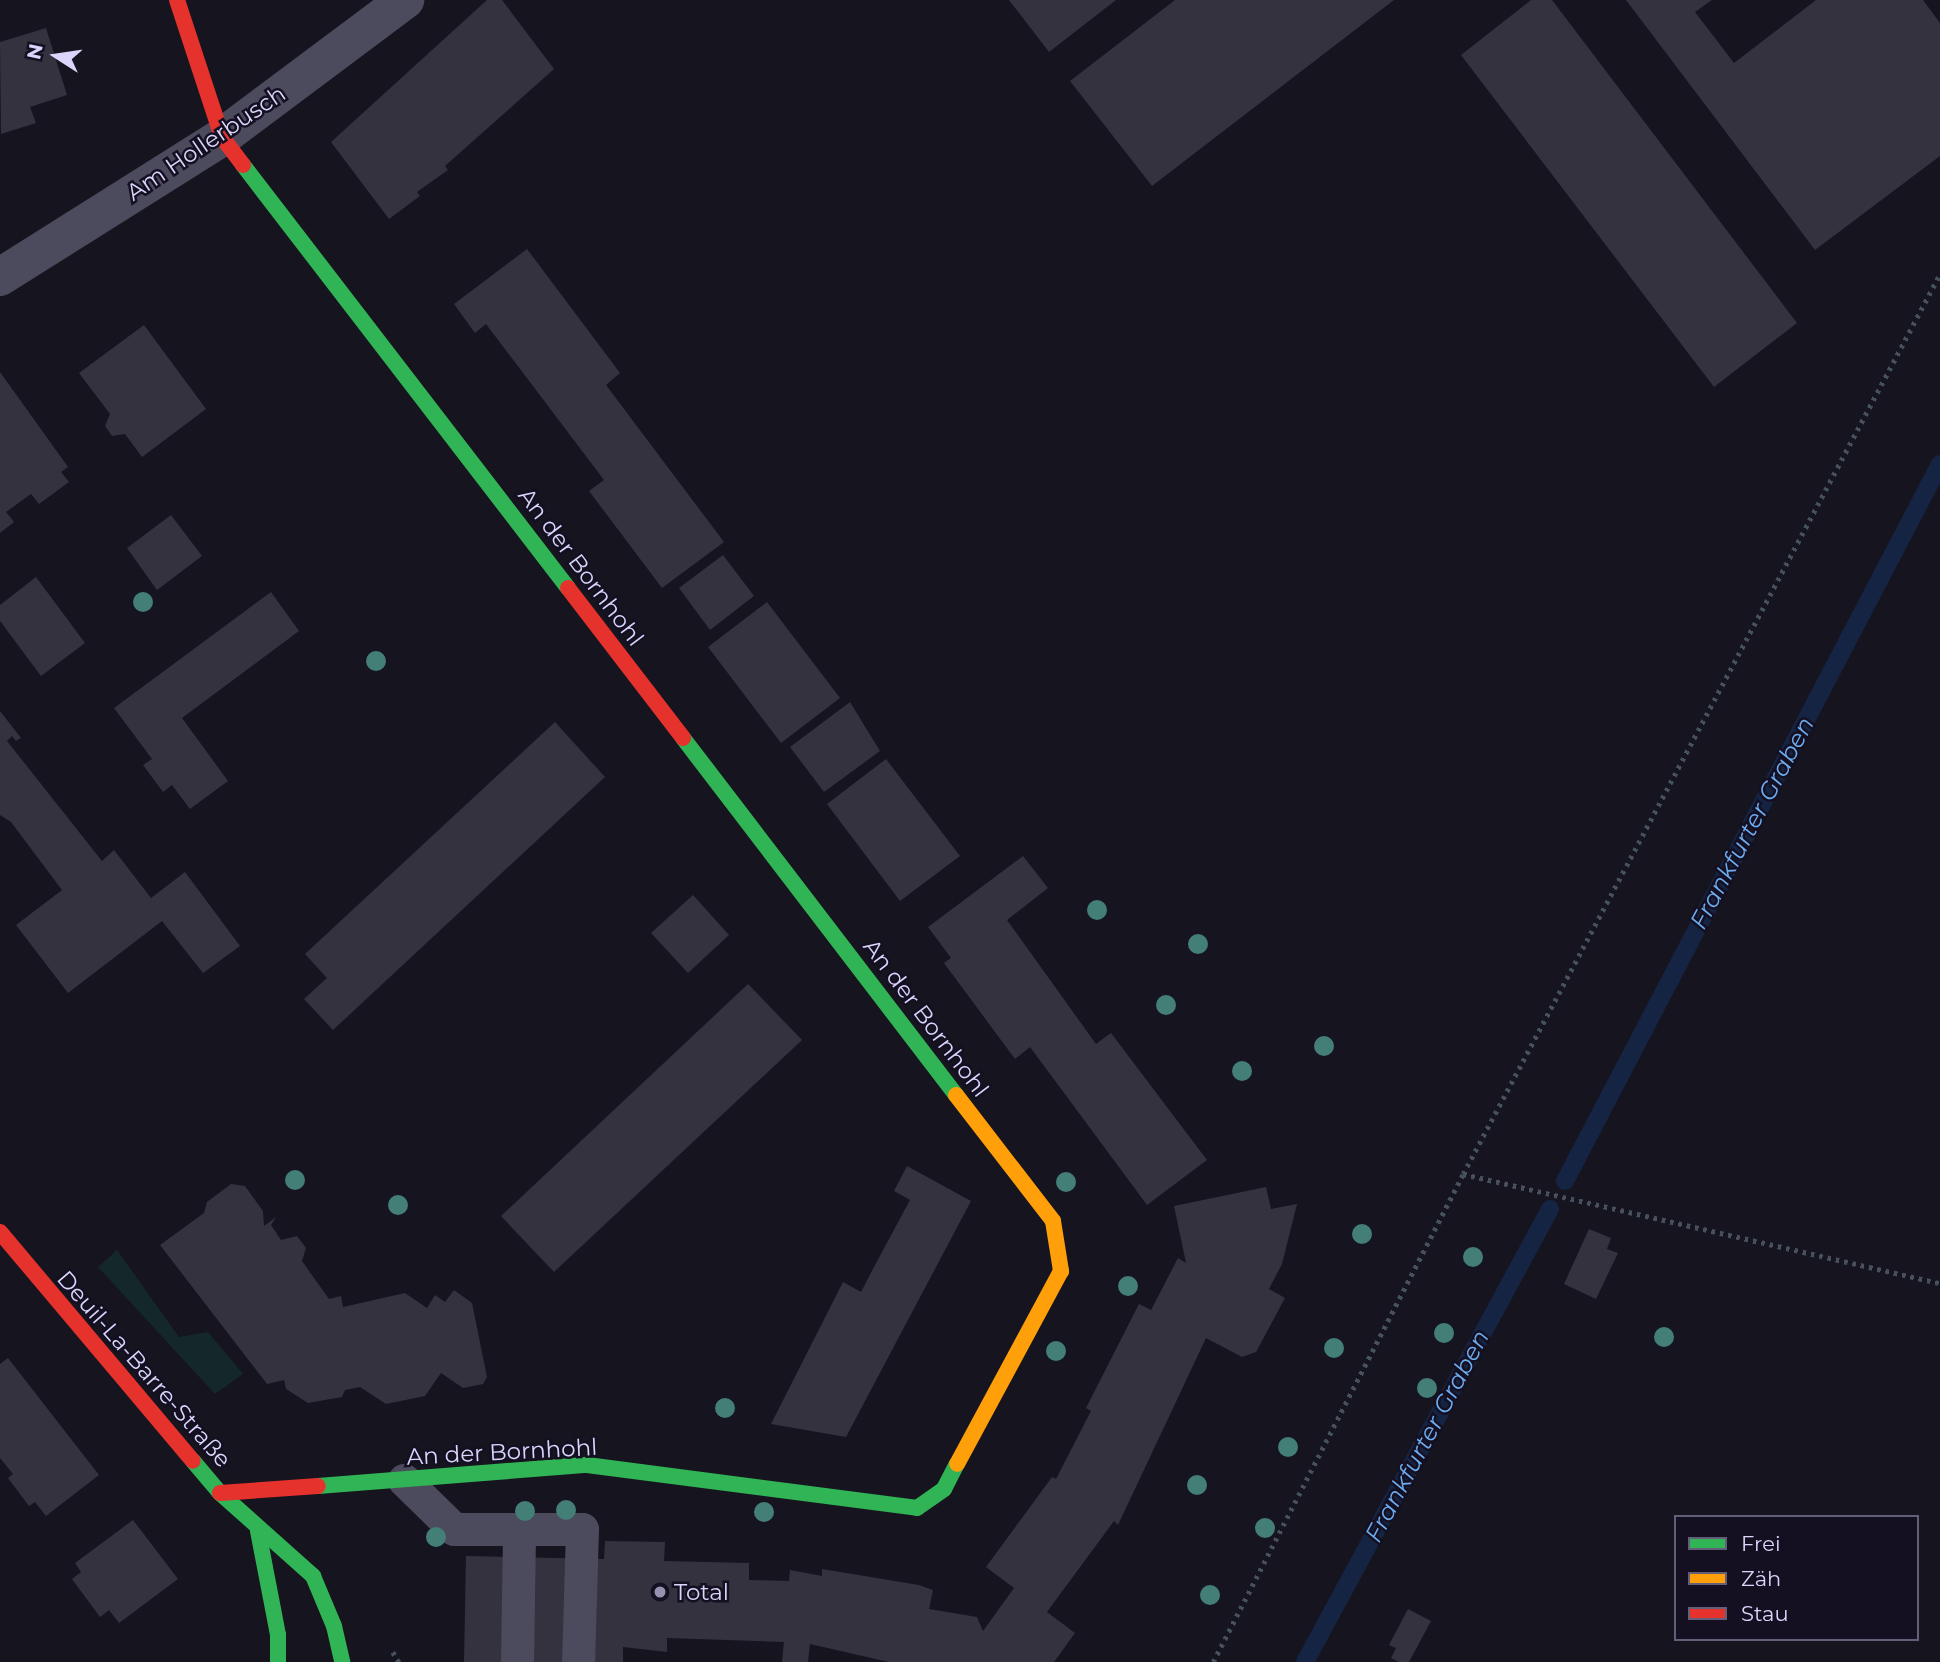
<!DOCTYPE html>
<html>
<head>
<meta charset="utf-8">
<style>
	body { margin:0 }
	#map { position:relative; width:1940px; height:1662px; overflow:hidden; background:#16141e; font-family:Montserrat,sans-serif }
	div>[style] { position:absolute }
	.green>* { inset:0; background:#142829 }
	.stream>* { height:18px; margin:-9px; padding:0 9px; transform-origin:9px; border-radius:9px; background:#152443 }
	.building>* { inset:0; background:#353240 }
	.path>* { height:4.5px; margin-top:-2.25px; transform-origin:0; background:repeating-linear-gradient(90deg,#47505d 0 3.5px,transparent 0 8.5px) }
	.lane>* { height:33px; margin:-16.5px; padding:0 16.5px; transform-origin:16.5px; border-radius:16.5px; background:#4c4a5d }
	.street>* { height:38px; margin:-19px; padding:0 19px; transform-origin:19px; border-radius:19px; background:#4c4a5d }
	.fast>* { height:16px; margin:-8px; padding:0 8px; transform-origin:8px; border-radius:8px; background:#30b455 }
	.slow>* { height:16px; margin:-8px; padding:0 8px; transform-origin:8px; border-radius:8px; background:#ff9f0a }
	.jam>* { height:16px; margin:-8px; padding:0 8px; transform-origin:8px; border-radius:8px; background:#e5322d }
	.trees>* { width:20px; height:20px; margin:-10px; border-radius:50%; background:#437e77 }
	.dots>* { width:19px; height:19px; translate:-50% -50%; box-sizing:border-box; border:4px solid #141022; border-radius:50% }
	span { translate:-50% -50%; white-space:nowrap; text-align:center; line-height:1.15; -webkit-text-stroke:5px #141022; paint-order:stroke }
	.street-label { font-size:23px; color:#dbd5fb }
	.poi-label { font-size:23px; color:#dbd5fb }
	.left { translate:0 -50%; text-align:left }
	.water-label { font-size:24px; color:#6dacf0; font-style:italic }
	.legend { position:absolute; left:1674px; top:1515px; width:245px; height:126px; box-sizing:border-box; background:#141022; border:2px solid #645f79; margin:0; padding:9px 12px; list-style:none; font-size:21px; color:#dbd5fb }
	.legend li { display:flex; align-items:center; gap:14px; height:35px }
	.legend b { width:35px; border:2px solid #645f79 }
	.north { position:absolute; left:21px; top:21px; width:70px; height:70px; -webkit-text-stroke:5px #141022; paint-order:stroke; rotate:282deg; font-size:19px; font-weight:700; line-height:28px; text-align:center; color:#dbd5fb }
	.north::after { content:''; display:block; margin:auto; width:24px; height:32px; background:#dbd5fb; clip-path:polygon(50% 0,100% 100%,50% 72%,0 100%) }
</style>
</head>
<body>
<div id="map">
	<div class="green">
		<i style="clip-path:polygon(117px 1250px,179px 1337px,208px 1332px,243px 1374px,215px 1394px,98px 1267px)"></i>
	</div>
	<div class="stream">
		<i style="left:1565px;top:1181px;width:809px;rotate:-62.39deg"></i>
		<i style="left:1305px;top:1662px;width:515px;rotate:-61.59deg"></i>
	</div>
	<div class="building">
		<i style="clip-path:polygon(487px 0,502px 0,554px 69px,445px 166px,448px 170px,417px 192px,420px 196px,389px 219px,331px 142px)"></i>
		<i style="clip-path:polygon(1009px 0,1116px 0,1049px 52px)"></i>
		<i style="clip-path:polygon(1175px 0,1394px 0,1152px 186px,1070px 81px)"></i>
		<i style="clip-path:polygon(1531px 0,1552px 0,1797px 323px,1714px 387px,1461px 55px)"></i>
		<i style="clip-path:polygon(1626px 0,1712px 0,1695px 12px,1734px 63px,1816px 0,1923px 0,1940px 23px,1940px 156px,1815px 250px)"></i>
		<i style="clip-path:polygon(46px 28px,67px 95px,30px 107px,36px 123px,1px 134px,0 42px)"></i>
		<i style="clip-path:polygon(527px 249px,620px 373px,606px 385px,724px 542px,662px 588px,589px 491px,604px 480px,486px 324px,475px 333px,454px 304px)"></i>
		<i style="clip-path:polygon(144px 325px,206px 409px,142px 457px,125px 434px,112px 436px,105px 426px,110px 414px,79px 373px)"></i>
		<i style="clip-path:polygon(0 372px,68px 467px,61px 472px,69px 482px,39px 504px,31px 494px,6px 512px,14px 522px,0 533px)"></i>
		<i style="clip-path:polygon(171px 515px,202px 556px,157px 590px,127px 548px)"></i>
		<i style="clip-path:polygon(723px 555px,754px 596px,710px 630px,679px 588px)"></i>
		<i style="clip-path:polygon(36px 577px,85px 643px,41px 676px,0 621px,0 605px)"></i>
		<i style="clip-path:polygon(271px 592px,299px 631px,182px 718px,228px 781px,190px 809px,172px 785px,163px 792px,143px 765px,152px 759px,114px 708px)"></i>
		<i style="clip-path:polygon(767px 602px,840px 698px,781px 743px,708px 647px)"></i>
		<i style="clip-path:polygon(850px 702px,880px 751px,824px 792px,790px 747px)"></i>
		<i style="clip-path:polygon(0 711px,21px 738px,16px 741px,12px 736px,7px 741px,102px 861px,114px 850px,151px 898px,185px 872px,240px 946px,203px 973px,162px 921px,68px 993px,16px 925px,62px 890px,11px 822px,0 815px)"></i>
		<i style="clip-path:polygon(555px 722px,605px 777px,333px 1030px,304px 999px,327px 978px,305px 954px)"></i>
		<i style="clip-path:polygon(886px 759px,960px 856px,900px 901px,827px 804px)"></i>
		<i style="clip-path:polygon(1023px 856px,1048px 888px,1007px 920px,1096px 1044px,1111px 1033px,1207px 1160px,1147px 1205px,1030px 1047px,1015px 1059px,944px 963px,951px 958px,928px 927px)"></i>
		<i style="clip-path:polygon(693px 895px,729px 935px,688px 973px,651px 933px)"></i>
		<i style="clip-path:polygon(748px 984px,802px 1040px,554px 1272px,501px 1216px)"></i>
		<i style="clip-path:polygon(907px 1166px,971px 1201px,873px 1386px,846px 1437px,771px 1424px,843px 1282px,861px 1292px,874px 1267px,910px 1200px,894px 1191px)"></i>
		<i style="clip-path:polygon(231px 1184px,245px 1186px,263px 1211px,264px 1226px,276px 1217px,271px 1225px,281px 1240px,297px 1236px,306px 1248px,302px 1261px,329px 1299px,341px 1296px,343px 1307px,405px 1293px,427px 1308px,435px 1295px,445px 1302px,454px 1290px,472px 1303px,487px 1377px,483px 1384px,463px 1388px,441px 1373px,425px 1396px,386px 1404px,360px 1387px,345px 1390px,342px 1397px,308px 1403px,286px 1389px,284px 1380px,267px 1384px,160px 1245px,204px 1213px,207px 1202px)"></i>
		<i style="clip-path:polygon(1266px 1187px,1271px 1209px,1297px 1204px,1282px 1264px,1269px 1289px,1285px 1298px,1256px 1352px,1242px 1357px,1206px 1338px,1118px 1525px,1114px 1521px,1047px 1612px,1075px 1633px,1054px 1662px,889px 1662px,810px 1644px,808px 1662px,782px 1662px,784px 1642px,667px 1638px,667px 1652px,623px 1647px,623px 1662px,464px 1662px,466px 1556px,604px 1559px,605px 1541px,665px 1542px,664px 1561px,749px 1563px,749px 1580px,789px 1581px,790px 1570px,822px 1576px,822px 1569px,919px 1585px,933px 1590px,929px 1609px,977px 1617px,983px 1631px,1014px 1588px,986px 1567px,1052px 1477px,1056px 1479px,1091px 1411px,1086px 1408px,1139px 1304px,1151px 1310px,1178px 1258px,1186px 1263px,1174px 1206px)"></i>
		<i style="clip-path:polygon(1589px 1229px,1611px 1238px,1607px 1249px,1618px 1253px,1596px 1299px,1564px 1284px)"></i>
		<i style="clip-path:polygon(8px 1358px,99px 1475px,46px 1516px,35px 1502px,29px 1506px,8px 1478px,13px 1474px,0 1458px,0 1364px)"></i>
		<i style="clip-path:polygon(133px 1520px,178px 1579px,119px 1623px,109px 1610px,100px 1617px,72px 1579px,81px 1572px,75px 1563px)"></i>
		<i style="clip-path:polygon(1408px 1609px,1431px 1621px,1409px 1662px,1399px 1662px,1391px 1658px,1396px 1648px,1389px 1645px)"></i>
	</div>
	<div class="path">
		<i style="left:1463px;top:1174px;width:489px;rotate:12.9deg"></i>
		<i style="left:393px;top:1652px;width:12px;rotate:59deg"></i>
		<i style="left:1213px;top:1662px;width:548px;rotate:-62.87deg"></i>
		<i style="left:1463px;top:1174px;width:1019px;rotate:-62.08deg"></i>
	</div>
	<div class="lane">
		<i style="left:404px;top:1480px;width:70px;rotate:44.4deg"></i>
		<i style="left:454px;top:1529px;width:128px"></i>
		<i style="left:582px;top:1529px;width:133px;rotate:91.7deg"></i>
		<i style="left:517px;top:1662px;width:133px;rotate:-89.1deg"></i>
	</div>
	<div class="street">
		<i style="left:0;top:277px;width:262px;rotate:-32.2deg"></i>
		<i style="left:222px;top:137px;width:229px;rotate:-36.8deg"></i>
	</div>
	<div class="fast">
		<i style="left:243px;top:165px;width:533px;rotate:52.46deg"></i>
		<i style="left:683px;top:738px;width:449px;rotate:52.6deg"></i>
		<i style="left:193px;top:1461px;width:42px;rotate:49.8deg"></i>
		<i style="left:220px;top:1493px;width:125px;rotate:41.7deg"></i>
		<i style="left:313px;top:1576px;width:54px;rotate:67.2deg"></i>
		<i style="left:334px;top:1626px;width:37px;rotate:77deg"></i>
		<i style="left:318px;top:1486px;width:270px;rotate:-4.5deg"></i>
		<i style="left:587px;top:1465px;width:333px;rotate:7.4deg"></i>
		<i style="left:917px;top:1508px;width:33px;rotate:-35deg"></i>
		<i style="left:944px;top:1489px;width:28px;rotate:-63deg"></i>
		<i style="left:258px;top:1531px;width:106px;rotate:79.1deg"></i>
		<i style="left:278px;top:1635px;width:27px;rotate:90deg"></i>
	</div>
	<div class="slow">
		<i style="left:956px;top:1095px;width:159px;rotate:52.4deg"></i>
		<i style="left:1053px;top:1221px;width:51px;rotate:80.9deg"></i>
		<i style="left:1061px;top:1271px;width:219px;rotate:118.3deg"></i>
	</div>
	<div class="jam">
		<i style="left:177px;top:0;width:144px;rotate:71.8deg"></i>
		<i style="left:222px;top:137px;width:35px;rotate:53deg"></i>
		<i style="left:568px;top:588px;width:189px;rotate:52.5deg"></i>
		<i style="left:0;top:1232px;width:299px;rotate:49.9deg"></i>
		<i style="left:220px;top:1493px;width:98px;rotate:-4.1deg"></i>
	</div>
	<div class="trees">
		<i style="left:143px;top:602px"></i>
		<i style="left:376px;top:661px"></i>
		<i style="left:1097px;top:910px"></i>
		<i style="left:1198px;top:944px"></i>
		<i style="left:1166px;top:1005px"></i>
		<i style="left:1324px;top:1046px"></i>
		<i style="left:1242px;top:1071px"></i>
		<i style="left:295px;top:1180px"></i>
		<i style="left:1066px;top:1182px"></i>
		<i style="left:398px;top:1205px"></i>
		<i style="left:1362px;top:1234px"></i>
		<i style="left:1473px;top:1257px"></i>
		<i style="left:1128px;top:1286px"></i>
		<i style="left:1444px;top:1333px"></i>
		<i style="left:1664px;top:1337px"></i>
		<i style="left:1334px;top:1348px"></i>
		<i style="left:1056px;top:1351px"></i>
		<i style="left:1427px;top:1388px"></i>
		<i style="left:725px;top:1408px"></i>
		<i style="left:1288px;top:1447px"></i>
		<i style="left:1197px;top:1485px"></i>
		<i style="left:566px;top:1510px"></i>
		<i style="left:525px;top:1511px"></i>
		<i style="left:764px;top:1512px"></i>
		<i style="left:1265px;top:1528px"></i>
		<i style="left:436px;top:1537px"></i>
		<i style="left:1210px;top:1595px"></i>
	</div>
	<div class="dots">
		<i style="left:660px;top:1592px;background:#9691ae"></i>
	</div>
	<div class="street-label">
		<span style="left:206px;top:143px;rotate:-34deg">Am Hollerbusch</span>
		<span style="left:581px;top:567px;rotate:53deg">An der Bornhohl</span>
		<span style="left:926px;top:1018px;rotate:53deg">An der Bornhohl</span>
		<span style="left:144px;top:1369px;rotate:49deg">Deuil-La-Barre-Straße</span>
		<span style="left:502px;top:1452px;rotate:-3deg">An der Bornhohl</span>
	</div>
	<div class="poi-label">
		<span class="left" style="left:674px;top:1592px">Total</span>
	</div>
	<div class="water-label">
		<span style="left:1752px;top:823px;rotate:-62deg">Frankfurter Graben</span>
		<span style="left:1427px;top:1436px;rotate:-62deg">Frankfurter Graben</span>
	</div>
	<ul class="legend">
	<li><b style="height:9px;background:#30b455"></b>Frei</li>
	<li><b style="height:9px;background:#ff9f0a"></b>Zäh</li>
	<li><b style="height:9px;background:#e5322d"></b>Stau</li>
	</ul>
	<div class="north">N</div>
</div>
</body>
</html>
